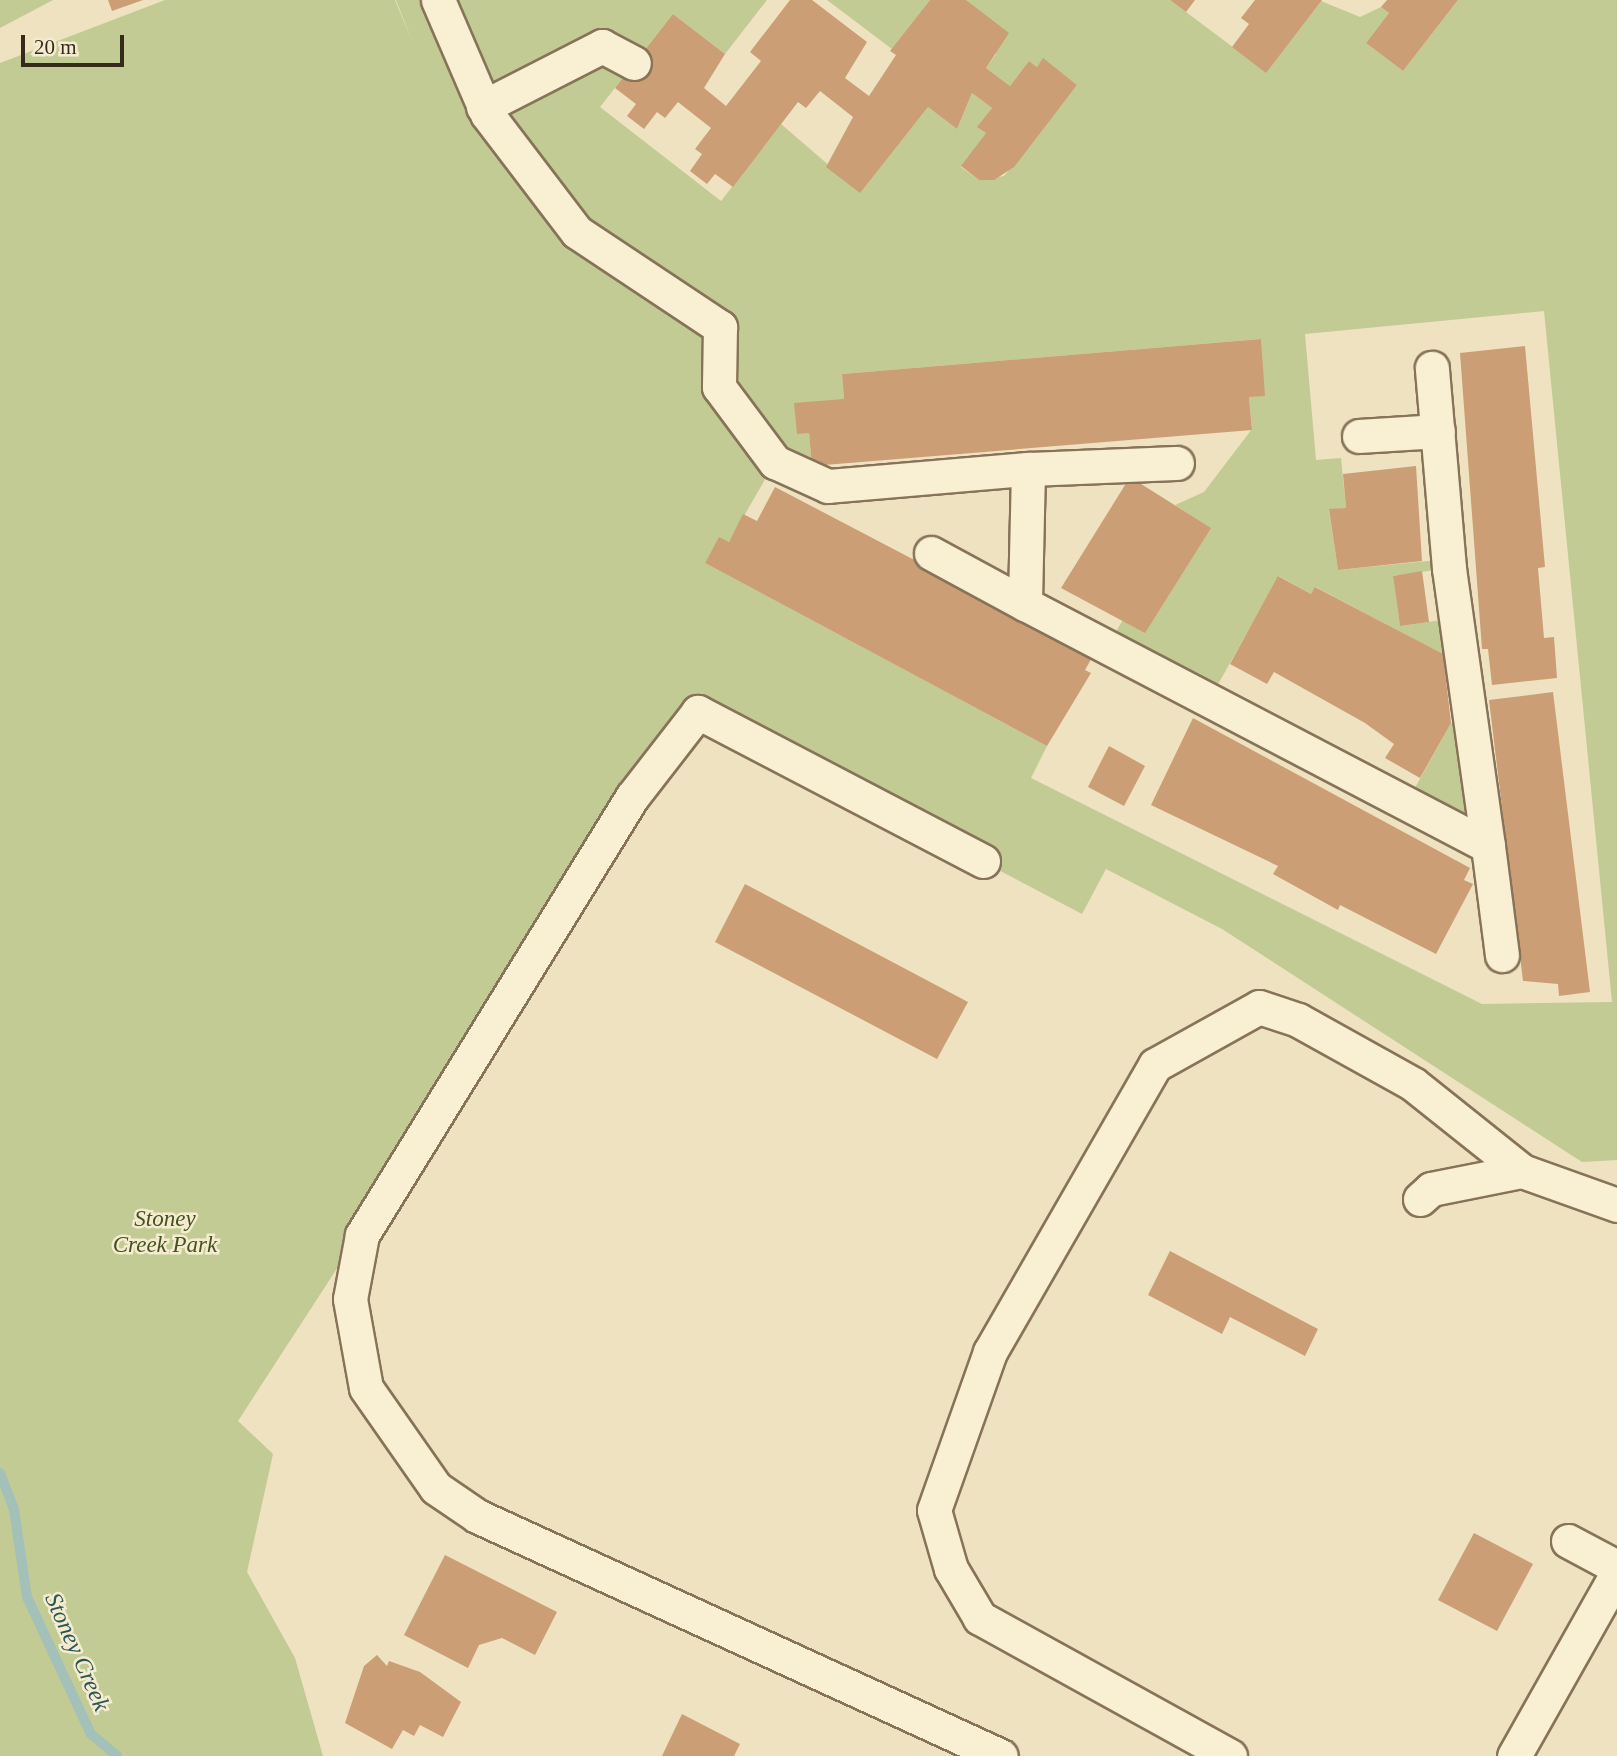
<!DOCTYPE html>
<html>
<head>
<meta charset="utf-8">
<style>
	body { margin:0 }
	#map { position:relative; width:1617px; height:1756px; overflow:hidden; background:#eee2c0; font-family:"Times New Roman",serif }
	div>[style] { position:absolute }
	.green>* { inset:0; background:#c2cb94 }
	.stream>* { height:10px; margin:-5px; padding:0 5px; transform-origin:5px; border-radius:5px; background:#a3c0b9 }
	.building>* { inset:0; background:#cc9e75 }
	.roads { filter:drop-shadow(2px 0 #877358) drop-shadow(-2px 0 #877358) drop-shadow(0 2px #877358) drop-shadow(0 -2px #877358) }
	.minor>* { height:33px; margin:-16.5px; padding:0 16.5px; transform-origin:16.5px; border-radius:16.5px; background:#f9efd3 }
	span { translate:-50% -50%; white-space:nowrap; text-align:center; line-height:1.15; -webkit-text-stroke:5px #f5eccf; paint-order:stroke }
	.park-label { font-size:23px; color:#445223; font-style:italic }
	.water-label { font-size:24px; color:#2c5655; font-style:italic }
	.scale { position:absolute; left:21px; top:35px; width:103px; height:32px; box-sizing:border-box; border:4px solid #362a1c; border-top:0; padding-left:9px; font-size:21px; line-height:24px; white-space:nowrap; color:#362a1c; -webkit-text-stroke:5px #f5eccf; paint-order:stroke }
</style>
</head>
<body>
<div id="map">
	<div class="green">
		<i style="clip-path:polygon(0 0,53px 0,0 28px)"></i>
		<i style="clip-path:polygon(evenodd,165px 0,395px 0,412px 41px,396px 0,767px 0,725px 54px,673px 14px,600px 107px,721px 201px,781px 124px,860px 192px,928px 107px,957px 129px,972px 93px,992px 108px,978px 127px,986px 133px,961px 167px,979px 180px,1004px 176px,1077px 85px,1043px 59px,1037px 67px,1029px 61px,1010px 86px,986px 68px,996px 54px,966px 0,1170px 0,1266px 72px,1321px 1px,1360px 17px,1381px 7px,1389px 13px,1366px 43px,1403px 71px,1458px 0,1617px 0,1617px 1160px,1582px 1162px,1222px 929px,1106px 869px,1082px 914px,698px 712px,238px 1421px,273px 1454px,247px 1572px,295px 1658px,323px 1756px,0 1756px,0 63px,165px 0,1544px 311px,1612px 1002px,1482px 1004px,1031px 778px,1047px 746px,705px 563px,719px 538px,729px 542px,775px 462px,812px 466px,809px 433px,844px 399px,842px 374px,1261px 339px,1264px 395px,1249px 397px,1252px 429px,1204px 492px,1175px 505px,1210px 528px,1123px 620px,1106px 648px,1208px 702px,1279px 576px,1311px 594px,1316px 587px,1442px 654px,1460px 650px,1456px 618px,1400px 626px,1393px 576px,1449px 568px,1448px 559px,1338px 570px,1329px 510px,1346px 508px,1341px 458px,1316px 460px,1305px 334px,1544px 311px)"></i>
		<i style="clip-path:polygon(827px 0,930px 0,892px 49px)"></i>
		<i style="clip-path:polygon(1451px 723px,1473px 735px,1488px 846px,1406px 804px)"></i>
	</div>
	<div class="stream">
		<i style="left:0;top:1473px;width:40px;rotate:69deg"></i>
		<i style="left:14px;top:1510px;width:88px;rotate:81.5deg"></i>
		<i style="left:27px;top:1597px;width:151px;rotate:65deg"></i>
		<i style="left:91px;top:1734px;width:34px;rotate:40deg"></i>
	</div>
	<div class="building">
		<i style="clip-path:polygon(108px 0,143px 0,112px 11px)"></i>
		<i style="clip-path:polygon(790px 0,812px 0,867px 42px,845px 78px,869px 96px,896px 55px,890px 51px,930px 0,966px 0,1009px 33px,986px 68px,1010px 86px,1029px 61px,1037px 67px,1043px 58px,1077px 85px,1014px 167px,994px 180px,979px 180px,961px 166px,986px 133px,977px 127px,992px 108px,972px 93px,957px 129px,928px 107px,860px 193px,826px 167px,853px 117px,820px 91px,806px 108px,798px 102px,733px 187px,715px 174px,707px 184px,690px 171px,702px 154px,695px 149px,711px 128px,678px 102px,665px 118px,657px 112px,644px 129px,627px 116px,636px 104px,615px 88px,673px 14px,725px 54px,704px 88px,726px 106px,761px 61px,750px 52px)"></i>
		<i style="clip-path:polygon(1170px 0,1195px 0,1186px 12px)"></i>
		<i style="clip-path:polygon(1255px 0,1322px 0,1266px 73px,1232px 47px,1249px 24px,1241px 18px)"></i>
		<i style="clip-path:polygon(1387px 0,1458px 0,1403px 71px,1366px 43px,1389px 13px,1381px 7px)"></i>
		<i style="clip-path:polygon(1261px 339px,1265px 396px,1249px 397px,1252px 430px,812px 466px,809px 433px,797px 434px,794px 403px,844px 399px,842px 374px)"></i>
		<i style="clip-path:polygon(1525px 346px,1545px 567px,1538px 568px,1544px 638px,1554px 637px,1557px 678px,1492px 685px,1488px 649px,1482px 649px,1460px 353px)"></i>
		<i style="clip-path:polygon(1416px 466px,1422px 561px,1338px 570px,1329px 509px,1346px 508px,1343px 474px)"></i>
		<i style="clip-path:polygon(1130px 477px,1211px 528px,1145px 633px,1061px 588px)"></i>
		<i style="clip-path:polygon(775px 487px,1094px 654px,1085px 670px,1091px 673px,1047px 746px,705px 563px,719px 537px,729px 542px,743px 514px,757px 521px)"></i>
		<i style="clip-path:polygon(1422px 571px,1429px 622px,1400px 626px,1393px 576px)"></i>
		<i style="clip-path:polygon(1278px 576px,1311px 594px,1315px 587px,1443px 654px,1451px 723px,1420px 778px,1385px 758px,1394px 744px,1365px 723px,1274px 672px,1267px 684px,1230px 664px)"></i>
		<i style="clip-path:polygon(1553px 692px,1590px 992px,1559px 996px,1558px 984px,1523px 981px,1489px 700px)"></i>
		<i style="clip-path:polygon(1193px 718px,1470px 868px,1464px 880px,1473px 884px,1436px 954px,1340px 905px,1338px 910px,1273px 874px,1278px 866px,1151px 805px)"></i>
		<i style="clip-path:polygon(1109px 746px,1145px 766px,1124px 806px,1088px 787px)"></i>
		<i style="clip-path:polygon(745px 884px,968px 1002px,937px 1059px,715px 942px)"></i>
		<i style="clip-path:polygon(1170px 1251px,1318px 1329px,1305px 1356px,1230px 1317px,1222px 1334px,1148px 1295px)"></i>
		<i style="clip-path:polygon(1474px 1533px,1533px 1564px,1497px 1631px,1438px 1600px)"></i>
		<i style="clip-path:polygon(445px 1555px,557px 1612px,535px 1655px,502px 1638px,479px 1645px,468px 1668px,404px 1635px)"></i>
		<i style="clip-path:polygon(377px 1655px,387px 1666px,389px 1661px,420px 1672px,461px 1702px,443px 1737px,420px 1725px,414px 1736px,403px 1730px,392px 1749px,345px 1723px,364px 1666px)"></i>
		<i style="clip-path:polygon(682px 1714px,740px 1744px,734px 1756px,662px 1756px)"></i>
	</div>
	<div class="roads">
		<div class="minor">
			<i style="left:438px;top:0;width:124px;rotate:66.7deg"></i>
			<i style="left:487px;top:114px;width:148px;rotate:52.7deg"></i>
			<i style="left:577px;top:232px;width:172px;rotate:33.6deg"></i>
			<i style="left:720px;top:327px;width:60px;rotate:91deg"></i>
			<i style="left:719px;top:387px;width:94px;rotate:53.3deg"></i>
			<i style="left:775px;top:462px;width:58px;rotate:24.4deg"></i>
			<i style="left:828px;top:486px;width:201px;rotate:-4.9deg"></i>
			<i style="left:1028px;top:469px;width:135px;rotate:91.3deg"></i>
			<i style="left:1025px;top:604px;width:522px;rotate:27.6deg"></i>
			<i style="left:1488px;top:846px;width:281px;rotate:-98deg"></i>
			<i style="left:1449px;top:568px;width:201px;rotate:-94.9deg"></i>
			<i style="left:483px;top:107px;width:134px;rotate:-27.1deg"></i>
			<i style="left:602px;top:46px;width:36px;rotate:28deg"></i>
			<i style="left:1359px;top:436px;width:79px;rotate:-3.6deg"></i>
			<i style="left:1028px;top:469px;width:149px;rotate:-2.3deg"></i>
			<i style="left:931px;top:553px;width:107px;rotate:28.5deg"></i>
			<i style="left:1488px;top:846px;width:110px;rotate:82.7deg"></i>
			<i style="left:983px;top:861px;width:322px;rotate:-152.4deg"></i>
			<i style="left:698px;top:712px;width:108px;rotate:127.8deg"></i>
			<i style="left:632px;top:797px;width:515px;rotate:121.65deg"></i>
			<i style="left:362px;top:1235px;width:65px;rotate:100.6deg"></i>
			<i style="left:350px;top:1299px;width:90px;rotate:79.8deg"></i>
			<i style="left:366px;top:1388px;width:122px;rotate:55deg"></i>
			<i style="left:436px;top:1488px;width:50px;rotate:34.3deg"></i>
			<i style="left:477px;top:1516px;width:576px;rotate:24.61deg"></i>
			<i style="left:1420px;top:1199px;width:15px;rotate:-42deg"></i>
			<i style="left:1431px;top:1189px;width:93px;rotate:-11.2deg"></i>
			<i style="left:1568px;top:1541px;width:55px;rotate:28deg"></i>
			<i style="left:1230px;top:1756px;width:286px;rotate:-151.1deg"></i>
			<i style="left:980px;top:1618px;width:57px;rotate:-120.6deg"></i>
			<i style="left:951px;top:1569px;width:61px;rotate:-106.1deg"></i>
			<i style="left:934px;top:1510px;width:168px;rotate:-70.5deg"></i>
			<i style="left:990px;top:1352px;width:331px;rotate:-60.1deg"></i>
			<i style="left:1155px;top:1065px;width:119px;rotate:-29.1deg"></i>
			<i style="left:1259px;top:1007px;width:41px;rotate:18.4deg"></i>
			<i style="left:1298px;top:1020px;width:132px;rotate:29.1deg"></i>
			<i style="left:1413px;top:1084px;width:139px;rotate:38.6deg"></i>
			<i style="left:1522px;top:1171px;width:101px;rotate:19.7deg"></i>
			<i style="left:1514px;top:1756px;width:210px;rotate:-60.6deg"></i>
		</div>
	</div>
	<div class="park-label">
		<span style="left:165px;top:1232px">Stoney<br>Creek Park</span>
	</div>
	<div class="water-label">
		<span style="left:77px;top:1652px;rotate:66deg">Stoney Creek</span>
	</div>
	<div class="scale">20 m</div>
</div>
</body>
</html>
